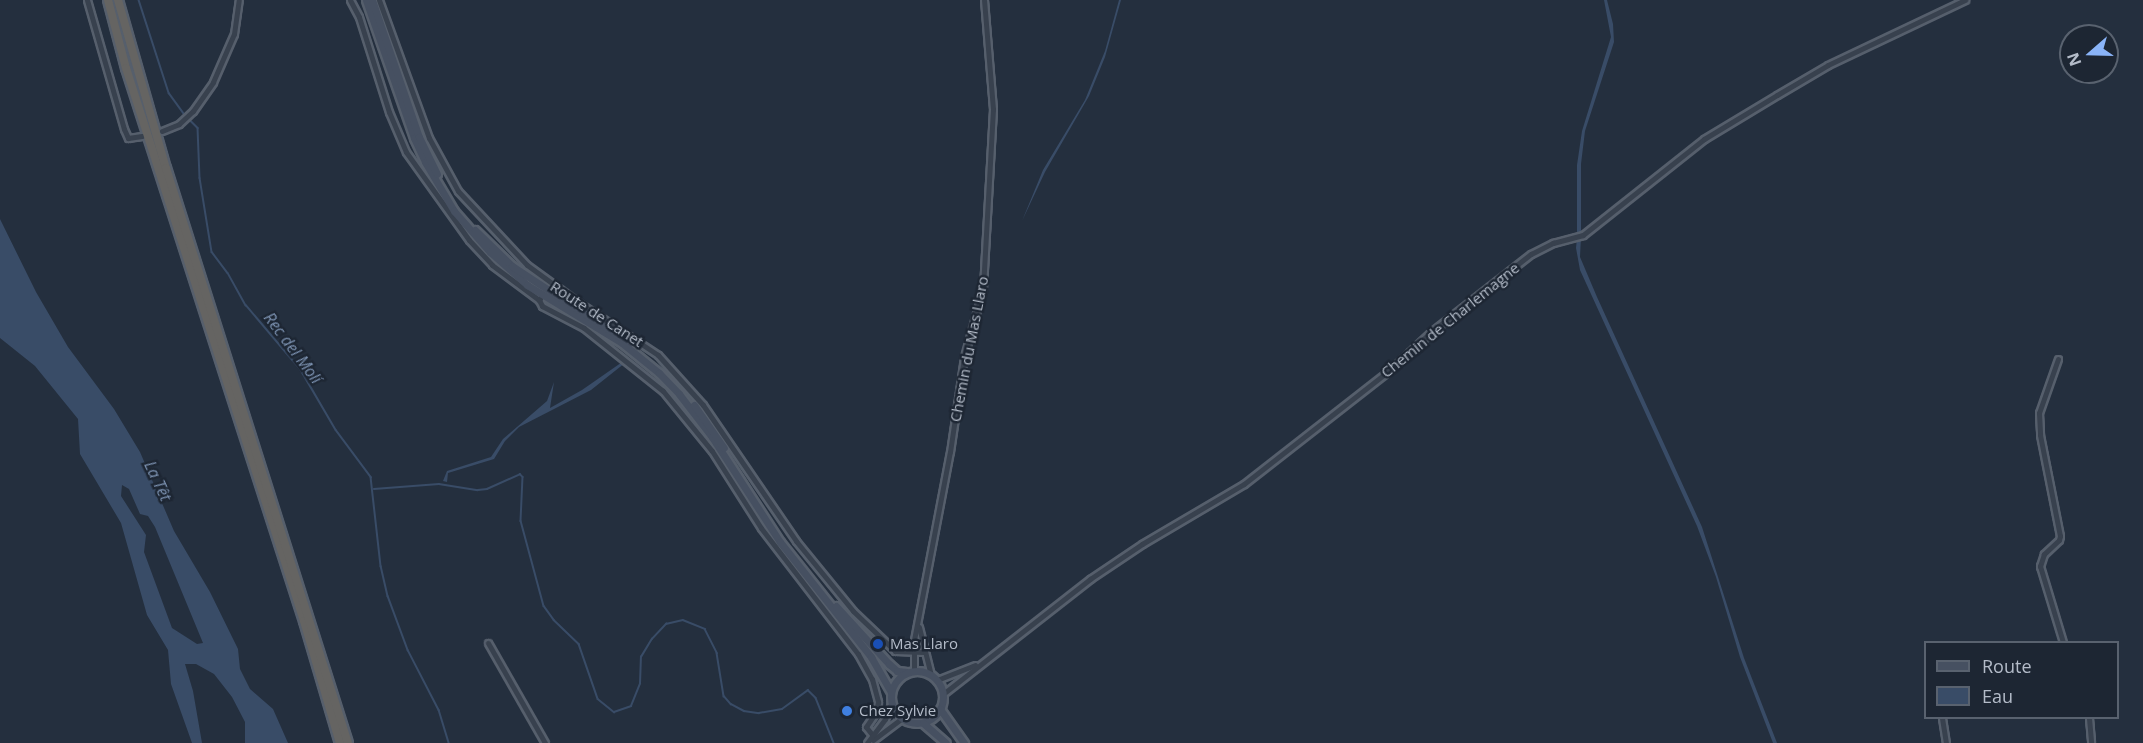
<!DOCTYPE html>
<html>
<head>
<meta charset="utf-8">
<style>
	body { margin:0 }
	#map { position:relative; width:2143px; height:743px; overflow:hidden; background:#242f3e; font-family:"Open Sans",sans-serif }
	div>[style] { position:absolute }
	.water>* { inset:0; background:#394c67 }
	.stream>* { height:1.5px; margin:-0.75px; padding:0 0.75px; transform-origin:0.75px; border-radius:0.75px; background:#394c67 }
	.roads { filter:drop-shadow(2px 0 #565f6c) drop-shadow(-2px 0 #565f6c) drop-shadow(0 2px #565f6c) drop-shadow(0 -2px #565f6c) }
	.minor>* { height:5px; margin:-2.5px; padding:0 2.5px; transform-origin:2.5px; border-radius:2.5px; background:#38414e }
	.secondary>* { height:7px; margin:-3.5px; padding:0 3.5px; transform-origin:3.5px; border-radius:3.5px; background:#465061 }
	.secondary>.ring { margin:-3.5px; padding:0; box-sizing:content-box; background:none; border:7px solid #465061; border-radius:50% }
	.trunk>* { height:8px; margin:-4px; padding:0 4px; transform-origin:4px; border-radius:4px; background:#656462 }
	.dots>* { width:16px; height:16px; translate:-50% -50%; box-sizing:border-box; border:3px solid #1d2633; border-radius:50% }
	span { translate:-50% -50%; white-space:nowrap; text-align:center; line-height:1.15; -webkit-text-stroke:5px #1d2633; paint-order:stroke }
	.street-label { font-size:15px; color:#b4bcc9 }
	.poi-label { font-size:15px; color:#b4bcc9 }
	.left { translate:0 -50%; text-align:left }
	.water-label { font-size:16px; color:#7c92b1; font-style:italic }
	.legend { position:absolute; left:1924px; top:641px; width:195px; height:78px; box-sizing:border-box; background:#1d2633; border:2px solid #59626f; margin:0; padding:8px 10px; list-style:none; font-size:18px; color:#b4bcc9 }
	.legend li { display:flex; align-items:center; gap:12px; height:30px }
	.legend b { width:30px; border:2px solid #59626f }
	.north { position:absolute; left:2059px; top:24px; width:60px; height:60px; box-sizing:border-box; background:#1d2633; border:2px solid #59626f; border-radius:50%; rotate:250deg; font-size:16px; font-weight:700; line-height:24px; text-align:center; color:#b4bcc9 }
	.north::after { content:''; display:block; margin:auto; width:21px; height:27px; background:#8ab4f8; clip-path:polygon(50% 0,100% 100%,50% 72%,0 100%) }
</style>
</head>
<body>
<div id="map">
	<div class="water">
		<i style="clip-path:polygon(1119px 0,1121px 0,1105px 57px,1089px 96px,1045px 172px,1022px 221px,1043px 170px,1085px 100px,1105px 51px)"></i>
		<i style="clip-path:polygon(1604px 0,1607px 0,1613px 24px,1614px 42px,1585px 131px,1581px 164px,1581px 234px,1577px 234px,1577px 165px,1582px 131px,1611px 37px)"></i>
		<i style="clip-path:polygon(evenodd,0 219px,36px 292px,68px 347px,114px 409px,140px 452px,174px 531px,210px 592px,238px 649px,240px 669px,250px 689px,273px 709px,288px 743px,245px 743px,245px 722px,232px 697px,214px 674px,196px 664px,185px 664px,193px 691px,202px 743px,192px 743px,171px 684px,168px 650px,147px 615px,121px 523px,80px 454px,78px 419px,35px 366px,0 338px,0 219px,122px 485px,129px 489px,140px 514px,148px 516px,155px 527px,203px 643px,197px 644px,172px 628px,144px 552px,146px 535px,121px 496px,122px 485px)"></i>
		<i style="clip-path:polygon(1581px 237px,1580px 257px,1597px 297px,1702px 527px,1744px 658px,1777px 743px,1773px 743px,1740px 657px,1716px 577px,1697px 526px,1580px 270px,1576px 248px,1577px 238px)"></i>
		<i style="clip-path:polygon(628px 358px,630px 359px,591px 390px,519px 427px,505px 441px,494px 459px,448px 473px,447px 482px,443px 481px,447px 471px,491px 457px,503px 439px,547px 401px,554px 382px,550px 408px,582px 390px)"></i>
	</div>
	<div class="stream">
		<i style="left:139px;top:0;width:98px;rotate:72.1deg"></i>
		<i style="left:169px;top:93px;width:27px;rotate:54deg"></i>
		<i style="left:188px;top:118px;width:14px;rotate:45deg"></i>
		<i style="left:198px;top:128px;width:50px;rotate:87.7deg"></i>
		<i style="left:200px;top:178px;width:75px;rotate:80.8deg"></i>
		<i style="left:212px;top:252px;width:26px;rotate:53deg"></i>
		<i style="left:228px;top:273px;width:37px;rotate:61deg"></i>
		<i style="left:246px;top:305px;width:85px;rotate:49.8deg"></i>
		<i style="left:301px;top:370px;width:69px;rotate:59.7deg"></i>
		<i style="left:336px;top:430px;width:59px;rotate:53.3deg"></i>
		<i style="left:371px;top:477px;width:90px;rotate:83.6deg"></i>
		<i style="left:381px;top:566px;width:31px;rotate:77deg"></i>
		<i style="left:388px;top:596px;width:58px;rotate:69.7deg"></i>
		<i style="left:408px;top:650px;width:68px;rotate:62.7deg"></i>
		<i style="left:439px;top:710px;width:34px;rotate:73deg"></i>
		<i style="left:374px;top:489px;width:65px;rotate:-4.4deg"></i>
		<i style="left:439px;top:484px;width:39px;rotate:9deg"></i>
		<i style="left:478px;top:490px;width:9px;rotate:-6deg"></i>
		<i style="left:487px;top:489px;width:36px;rotate:-24deg"></i>
		<i style="left:520px;top:474px;width:4px;rotate:45deg"></i>
		<i style="left:523px;top:477px;width:44px;rotate:92.6deg"></i>
		<i style="left:521px;top:521px;width:88px;rotate:74.9deg"></i>
		<i style="left:544px;top:606px;width:17px;rotate:54deg"></i>
		<i style="left:554px;top:620px;width:35px;rotate:44deg"></i>
		<i style="left:579px;top:644px;width:58px;rotate:70.9deg"></i>
		<i style="left:598px;top:699px;width:21px;rotate:39deg"></i>
		<i style="left:614px;top:712px;width:18px;rotate:-19deg"></i>
		<i style="left:631px;top:706px;width:24px;rotate:-68deg"></i>
		<i style="left:640px;top:684px;width:27px;rotate:-88deg"></i>
		<i style="left:641px;top:657px;width:21px;rotate:-59deg"></i>
		<i style="left:652px;top:639px;width:21px;rotate:-47deg"></i>
		<i style="left:666px;top:624px;width:17px;rotate:-13deg"></i>
		<i style="left:683px;top:620px;width:24px;rotate:22deg"></i>
		<i style="left:705px;top:629px;width:27px;rotate:63deg"></i>
		<i style="left:717px;top:653px;width:44px;rotate:80.8deg"></i>
		<i style="left:724px;top:696px;width:11px;rotate:49deg"></i>
		<i style="left:731px;top:704px;width:15px;rotate:28deg"></i>
		<i style="left:744px;top:711px;width:15px;rotate:8deg"></i>
		<i style="left:759px;top:713px;width:23px;rotate:-10deg"></i>
		<i style="left:782px;top:709px;width:32px;rotate:-36deg"></i>
		<i style="left:808px;top:690px;width:11px;rotate:45deg"></i>
		<i style="left:816px;top:698px;width:48px;rotate:68.2deg"></i>
	</div>
	<div class="roads">
		<div class="minor">
			<i style="left:87px;top:0;width:134px;rotate:74deg"></i>
			<i style="left:124px;top:129px;width:10px;rotate:66deg"></i>
			<i style="left:128px;top:138px;width:14px;rotate:-8deg"></i>
			<i style="left:350px;top:0;width:19px;rotate:62deg"></i>
			<i style="left:359px;top:17px;width:100px;rotate:72.5deg"></i>
			<i style="left:389px;top:112px;width:43px;rotate:67deg"></i>
			<i style="left:406px;top:152px;width:108px;rotate:54.4deg"></i>
			<i style="left:469px;top:240px;width:34px;rotate:47deg"></i>
			<i style="left:492px;top:265px;width:59px;rotate:36.7deg"></i>
			<i style="left:379px;top:0;width:147px;rotate:70.1deg"></i>
			<i style="left:429px;top:138px;width:60px;rotate:61.3deg"></i>
			<i style="left:458px;top:191px;width:101px;rotate:47deg"></i>
			<i style="left:527px;top:265px;width:63px;rotate:36deg"></i>
			<i style="left:578px;top:302px;width:96px;rotate:33.5deg"></i>
			<i style="left:658px;top:355px;width:67px;rotate:48deg"></i>
			<i style="left:703px;top:405px;width:165px;rotate:55.6deg"></i>
			<i style="left:796px;top:541px;width:90px;rotate:50.8deg"></i>
			<i style="left:853px;top:611px;width:58px;rotate:43.6deg"></i>
			<i style="left:895px;top:651px;width:29px;rotate:2deg"></i>
			<i style="left:162px;top:131px;width:18px;rotate:-22deg"></i>
			<i style="left:179px;top:124px;width:19px;rotate:-43deg"></i>
			<i style="left:193px;top:111px;width:35px;rotate:-55deg"></i>
			<i style="left:213px;top:82px;width:52px;rotate:-66.4deg"></i>
			<i style="left:234px;top:34px;width:34px;rotate:-82deg"></i>
			<i style="left:542px;top:295px;width:6px;rotate:121deg"></i>
			<i style="left:539px;top:300px;width:7px;rotate:63deg"></i>
			<i style="left:542px;top:306px;width:47px;rotate:27.6deg"></i>
			<i style="left:584px;top:328px;width:101px;rotate:38.6deg"></i>
			<i style="left:663px;top:391px;width:77px;rotate:50.8deg"></i>
			<i style="left:712px;top:451px;width:91px;rotate:57.5deg"></i>
			<i style="left:761px;top:528px;width:159px;rotate:52.4deg"></i>
			<i style="left:858px;top:654px;width:29px;rotate:61deg"></i>
			<i style="left:872px;top:679px;width:24px;rotate:75deg"></i>
			<i style="left:878px;top:702px;width:10px;rotate:101deg"></i>
			<i style="left:876px;top:712px;width:18px;rotate:124deg"></i>
			<i style="left:866px;top:727px;width:14px;rotate:51deg"></i>
			<i style="left:2058px;top:359px;width:57px;rotate:109.4deg"></i>
			<i style="left:2039px;top:413px;width:22px;rotate:87deg"></i>
			<i style="left:2040px;top:435px;width:103px;rotate:78.8deg"></i>
			<i style="left:2060px;top:536px;width:4px;rotate:104deg"></i>
			<i style="left:2059px;top:540px;width:21px;rotate:137deg"></i>
			<i style="left:2044px;top:554px;width:13px;rotate:108deg"></i>
			<i style="left:2040px;top:566px;width:79px;rotate:73.2deg"></i>
			<i style="left:919px;top:627px;width:49px;rotate:76deg"></i>
			<i style="left:488px;top:643px;width:115px;rotate:60.3deg"></i>
			<i style="left:914px;top:671px;width:31px;rotate:-90deg"></i>
			<i style="left:914px;top:640px;width:191px;rotate:-79.2deg"></i>
			<i style="left:950px;top:452px;width:96px;rotate:-81.6deg"></i>
			<i style="left:964px;top:357px;width:72px;rotate:-74.6deg"></i>
			<i style="left:983px;top:288px;width:179px;rotate:-86.8deg"></i>
			<i style="left:993px;top:109px;width:109px;rotate:-94.7deg"></i>
			<i style="left:937px;top:680px;width:41px;rotate:-21.5deg"></i>
			<i style="left:943px;top:694px;width:187px;rotate:-38deg"></i>
			<i style="left:1090px;top:579px;width:63px;rotate:-33.9deg"></i>
			<i style="left:1142px;top:544px;width:118px;rotate:-30.5deg"></i>
			<i style="left:1244px;top:484px;width:185px;rotate:-38deg"></i>
			<i style="left:1390px;top:370px;width:56px;rotate:-42.8deg"></i>
			<i style="left:1431px;top:332px;width:127px;rotate:-38deg"></i>
			<i style="left:1531px;top:254px;width:25px;rotate:-27deg"></i>
			<i style="left:1553px;top:243px;width:31px;rotate:-15deg"></i>
			<i style="left:1583px;top:235px;width:154px;rotate:-38.4deg"></i>
			<i style="left:1704px;top:139px;width:85px;rotate:-31.1deg"></i>
			<i style="left:1777px;top:95px;width:59px;rotate:-30.5deg"></i>
			<i style="left:1828px;top:65px;width:152px;rotate:-25.4deg"></i>
			<i style="left:1942px;top:718px;width:25px;rotate:81deg"></i>
			<i style="left:2089px;top:718px;width:25px;rotate:85deg"></i>
			<i style="left:873px;top:740px;width:35px;rotate:-37deg"></i>
			<i style="left:867px;top:743px;width:30px;rotate:-53deg"></i>
			<i style="left:885px;top:719px;width:16px;rotate:-68deg"></i>
		</div>
		<div class="secondary">
			<i style="left:366px;top:0;width:146px;rotate:70.8deg"></i>
			<i style="left:414px;top:138px;width:26px;rotate:65deg"></i>
			<i style="left:425px;top:162px;width:57px;rotate:59.4deg"></i>
			<i style="left:454px;top:211px;width:55px;rotate:48.7deg"></i>
			<i style="left:490px;top:252px;width:50px;rotate:41.7deg"></i>
			<i style="left:527px;top:285px;width:111px;rotate:31.4deg"></i>
			<i style="left:622px;top:343px;width:48px;rotate:39deg"></i>
			<i style="left:659px;top:373px;width:29px;rotate:46deg"></i>
			<i style="left:679px;top:394px;width:54px;rotate:52.5deg"></i>
			<i style="left:712px;top:437px;width:125px;rotate:57.1deg"></i>
			<i style="left:780px;top:542px;width:147px;rotate:51.6deg"></i>
			<i style="left:871px;top:657px;width:40px;rotate:60.3deg"></i>
			<i style="left:372px;top:0;width:145px;rotate:71.1deg"></i>
			<i style="left:419px;top:137px;width:41px;rotate:64.1deg"></i>
			<i style="left:475px;top:230px;width:52px;rotate:44.2deg"></i>
			<i style="left:512px;top:266px;width:129px;rotate:33.3deg"></i>
			<i style="left:694px;top:405px;width:52px;rotate:55.1deg"></i>
			<i style="left:836px;top:606px;width:79px;rotate:47.6deg"></i>
			<i style="left:889px;top:664px;width:11px;rotate:41deg"></i>
			<i style="left:897px;top:671px;width:10px;rotate:6deg"></i>
			<i class="ring" style="left:891px;top:671px;width:45px;height:45px"></i>
			<i style="left:940px;top:709px;width:42px;rotate:54.8deg"></i>
			<i style="left:923px;top:723px;width:30px;rotate:41deg"></i>
		</div>
		<div class="trunk">
			<i style="left:108px;top:0;width:70px;rotate:75.2deg"></i>
			<i style="left:126px;top:68px;width:581px;rotate:72.16deg"></i>
			<i style="left:304px;top:621px;width:127px;rotate:73.6deg"></i>
			<i style="left:118px;top:0;width:175px;rotate:74.1deg"></i>
			<i style="left:166px;top:168px;width:603px;rotate:72.44deg"></i>
		</div>
	</div>
	<div class="dots">
		<i style="left:878px;top:644px;background:#1a4fb4"></i>
		<i style="left:847px;top:711px;background:#3f7fe0"></i>
	</div>
	<div class="street-label">
		<span style="left:597px;top:314px;rotate:33deg">Route de Canet</span>
		<span style="left:1450px;top:320px;rotate:-39deg">Chemin de Charlemagne</span>
		<span style="left:969px;top:349px;rotate:-79deg">Chemin du Mas Llaro</span>
	</div>
	<div class="poi-label">
		<span class="left" style="left:890px;top:644px">Mas Llaro</span>
		<span class="left" style="left:859px;top:711px">Chez Sylvie</span>
	</div>
	<div class="water-label">
		<span style="left:293px;top:348px;rotate:53deg">Rec del Molí</span>
		<span style="left:158px;top:481px;rotate:65deg">La Têt</span>
	</div>
	<ul class="legend">
	<li><b style="height:8px;background:#465061"></b>Route</li>
	<li><b style="height:16px;background:#394c67"></b>Eau</li>
	</ul>
	<div class="north">N</div>
</div>
</body>
</html>
